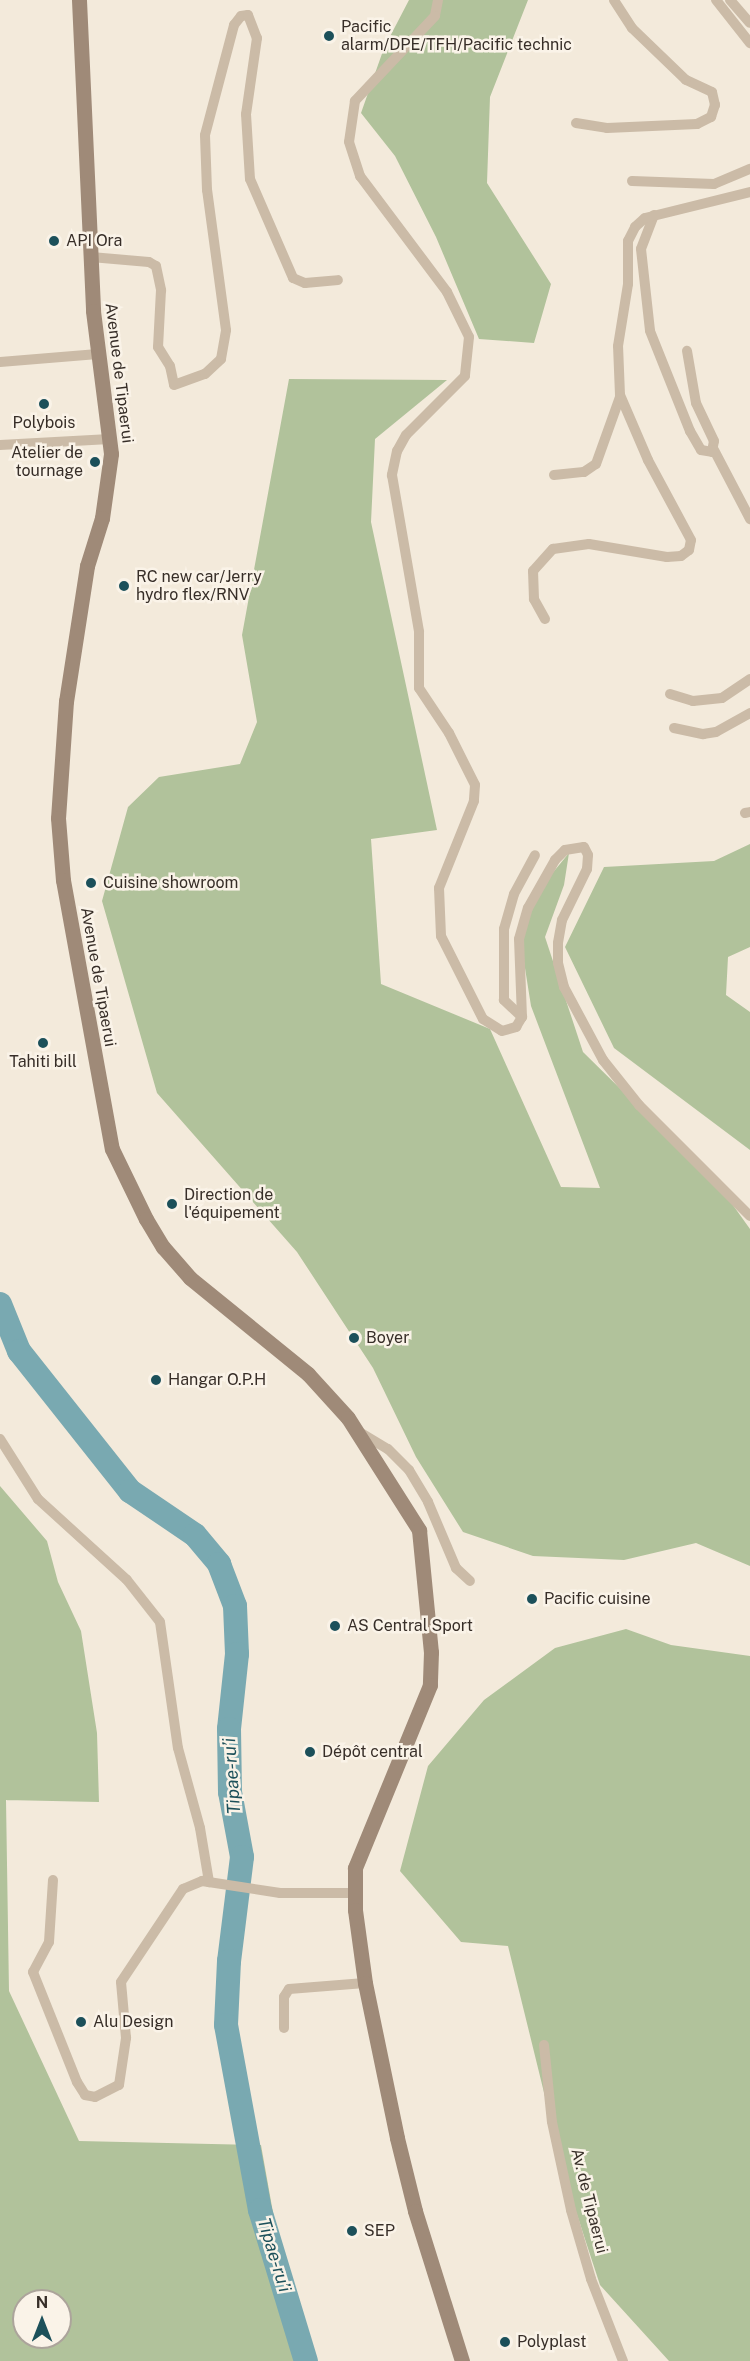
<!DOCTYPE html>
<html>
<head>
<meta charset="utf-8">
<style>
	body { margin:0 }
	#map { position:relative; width:750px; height:2361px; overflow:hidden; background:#f3eadb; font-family:"Public Sans",sans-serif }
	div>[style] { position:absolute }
	.green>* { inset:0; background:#b1c29b }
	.river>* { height:24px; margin:-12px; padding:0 12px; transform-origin:12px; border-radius:12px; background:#79a9b1 }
	.minor>* { height:10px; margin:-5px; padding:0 5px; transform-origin:5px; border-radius:5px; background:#cbbba7 }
	.secondary>* { height:15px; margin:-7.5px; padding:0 7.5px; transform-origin:7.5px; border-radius:7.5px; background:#9f8a78 }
	.dots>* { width:16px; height:16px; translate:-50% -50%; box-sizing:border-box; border:3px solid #faf3e8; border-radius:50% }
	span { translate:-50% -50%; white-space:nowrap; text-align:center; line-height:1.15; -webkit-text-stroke:5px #faf3e8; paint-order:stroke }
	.poi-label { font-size:16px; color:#372e28 }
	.left { translate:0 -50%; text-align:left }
	.right { translate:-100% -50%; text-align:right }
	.street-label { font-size:16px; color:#372e28 }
	.water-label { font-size:18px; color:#1c505a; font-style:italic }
	.north { position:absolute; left:12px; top:2289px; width:60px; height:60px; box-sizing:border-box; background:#faf3e8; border:2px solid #aca49b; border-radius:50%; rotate:0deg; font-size:16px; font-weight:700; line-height:24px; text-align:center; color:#372e28 }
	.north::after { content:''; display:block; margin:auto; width:21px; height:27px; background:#1c505a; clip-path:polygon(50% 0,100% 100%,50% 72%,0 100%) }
</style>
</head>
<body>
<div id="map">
	<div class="green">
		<i style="clip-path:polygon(409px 0,528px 0,490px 97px,487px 183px,551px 284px,534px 343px,479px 339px,436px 237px,395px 156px,361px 113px,384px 48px)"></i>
		<i style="clip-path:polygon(289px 379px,447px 380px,375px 439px,371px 522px,437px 830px,371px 839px,381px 984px,490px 1029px,561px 1187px,600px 1188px,531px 1006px,521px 943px,536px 893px,569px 853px,564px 885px,545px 937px,583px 1052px,720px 1187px,750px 1229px,750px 1566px,696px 1543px,624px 1560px,533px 1556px,463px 1532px,416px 1457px,373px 1368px,297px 1252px,157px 1093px,102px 901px,128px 807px,159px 777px,240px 764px,257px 722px,242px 635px)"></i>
		<i style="clip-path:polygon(750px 844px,750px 947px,728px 957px,726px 995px,750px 1012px,750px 1150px,614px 1048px,565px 947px,604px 867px,714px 861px)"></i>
		<i style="clip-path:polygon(evenodd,0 1486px,47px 1541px,58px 1582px,81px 1631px,97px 1733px,99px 1802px,6px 1800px,9px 1991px,79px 2141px,261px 2145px,287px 2291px,311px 2361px,0 2361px,0 1486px,24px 2301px,60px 2301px,60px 2337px,24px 2337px,24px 2301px)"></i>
		<i style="clip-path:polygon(626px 1629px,671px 1645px,750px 1656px,750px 2361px,669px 2361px,600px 2285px,565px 2178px,508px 1946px,461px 1942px,400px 1871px,428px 1766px,484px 1700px,555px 1648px)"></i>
	</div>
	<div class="river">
		<i style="left:0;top:1304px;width:51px;rotate:68deg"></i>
		<i style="left:19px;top:1351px;width:179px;rotate:51.6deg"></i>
		<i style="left:130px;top:1491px;width:78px;rotate:34.1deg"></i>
		<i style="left:195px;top:1535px;width:38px;rotate:50deg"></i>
		<i style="left:219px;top:1564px;width:45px;rotate:69.1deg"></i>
		<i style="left:235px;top:1606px;width:48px;rotate:87.6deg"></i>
		<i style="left:237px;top:1654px;width:75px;rotate:96.1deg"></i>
		<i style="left:229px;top:1729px;width:63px;rotate:89.1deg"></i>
		<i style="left:230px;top:1792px;width:66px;rotate:79.5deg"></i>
		<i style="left:242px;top:1857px;width:105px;rotate:97.1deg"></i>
		<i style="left:229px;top:1961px;width:64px;rotate:92.7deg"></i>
		<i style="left:226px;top:2025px;width:188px;rotate:79.6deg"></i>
		<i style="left:260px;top:2210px;width:158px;rotate:73.1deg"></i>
	</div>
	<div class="minor">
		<i style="left:438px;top:0;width:16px;rotate:101deg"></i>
		<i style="left:435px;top:16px;width:117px;rotate:133.3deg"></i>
		<i style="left:355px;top:101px;width:41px;rotate:98.3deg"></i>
		<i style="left:349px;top:142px;width:36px;rotate:72deg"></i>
		<i style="left:360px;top:176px;width:145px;rotate:53.1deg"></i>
		<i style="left:447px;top:292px;width:50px;rotate:63.9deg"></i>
		<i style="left:469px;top:337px;width:39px;rotate:96deg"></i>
		<i style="left:465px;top:376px;width:83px;rotate:135deg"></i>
		<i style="left:406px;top:435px;width:18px;rotate:119deg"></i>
		<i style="left:397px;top:451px;width:25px;rotate:102deg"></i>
		<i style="left:392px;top:475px;width:159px;rotate:80.2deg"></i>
		<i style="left:419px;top:632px;width:56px;rotate:90deg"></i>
		<i style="left:419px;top:688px;width:54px;rotate:56.3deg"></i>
		<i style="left:449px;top:733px;width:58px;rotate:63.4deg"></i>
		<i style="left:475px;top:785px;width:16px;rotate:94deg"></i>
		<i style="left:474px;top:801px;width:94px;rotate:111.9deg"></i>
		<i style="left:439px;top:888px;width:48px;rotate:87.6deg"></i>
		<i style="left:441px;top:936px;width:93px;rotate:63.2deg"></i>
		<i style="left:483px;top:1019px;width:22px;rotate:32deg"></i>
		<i style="left:502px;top:1031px;width:15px;rotate:-16deg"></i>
		<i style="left:516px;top:1027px;width:12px;rotate:-59deg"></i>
		<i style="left:522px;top:1017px;width:78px;rotate:-92.2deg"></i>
		<i style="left:519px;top:939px;width:32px;rotate:-74deg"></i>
		<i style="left:528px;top:908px;width:55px;rotate:-60.6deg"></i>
		<i style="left:555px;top:860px;width:14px;rotate:-45deg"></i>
		<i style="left:565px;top:850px;width:19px;rotate:-9deg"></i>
		<i style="left:584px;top:847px;width:9px;rotate:63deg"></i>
		<i style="left:588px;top:855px;width:14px;rotate:94deg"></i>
		<i style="left:587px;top:869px;width:57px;rotate:116.1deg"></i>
		<i style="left:562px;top:920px;width:23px;rotate:100deg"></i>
		<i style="left:558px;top:943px;width:20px;rotate:90deg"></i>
		<i style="left:558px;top:963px;width:25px;rotate:76deg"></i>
		<i style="left:564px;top:987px;width:83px;rotate:61.9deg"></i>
		<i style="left:603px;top:1060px;width:58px;rotate:51.3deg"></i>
		<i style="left:639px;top:1105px;width:157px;rotate:45deg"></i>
		<i style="left:716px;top:0;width:55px;rotate:51.7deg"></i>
		<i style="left:730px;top:0;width:30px;rotate:49deg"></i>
		<i style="left:576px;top:123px;width:31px;rotate:9deg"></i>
		<i style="left:607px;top:128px;width:90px;rotate:-2.5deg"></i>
		<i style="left:697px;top:124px;width:16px;rotate:-27deg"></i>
		<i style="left:711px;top:117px;width:13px;rotate:-72deg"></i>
		<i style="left:715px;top:105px;width:13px;rotate:-103deg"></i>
		<i style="left:712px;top:92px;width:29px;rotate:-155deg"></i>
		<i style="left:686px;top:80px;width:75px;rotate:-136.1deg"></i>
		<i style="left:632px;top:28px;width:33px;rotate:-123deg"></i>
		<i style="left:632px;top:181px;width:82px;rotate:2.1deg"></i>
		<i style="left:714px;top:184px;width:39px;rotate:-23deg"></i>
		<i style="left:654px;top:215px;width:36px;rotate:111deg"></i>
		<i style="left:641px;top:249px;width:82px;rotate:83.7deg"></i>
		<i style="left:650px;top:331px;width:108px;rotate:68.2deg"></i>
		<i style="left:690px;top:431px;width:22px;rotate:60deg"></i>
		<i style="left:701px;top:450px;width:11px;rotate:10deg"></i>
		<i style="left:712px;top:452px;width:11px;rotate:-80deg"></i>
		<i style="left:714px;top:441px;width:42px;rotate:-115.3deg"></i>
		<i style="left:696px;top:403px;width:53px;rotate:-99.8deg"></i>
		<i style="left:91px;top:257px;width:58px;rotate:4.9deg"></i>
		<i style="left:149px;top:262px;width:8px;rotate:30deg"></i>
		<i style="left:156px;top:266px;width:25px;rotate:78deg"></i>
		<i style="left:161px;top:290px;width:57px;rotate:93deg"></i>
		<i style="left:158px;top:347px;width:22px;rotate:58deg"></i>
		<i style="left:170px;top:366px;width:19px;rotate:78deg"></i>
		<i style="left:174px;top:385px;width:33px;rotate:-20deg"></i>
		<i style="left:205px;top:374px;width:22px;rotate:-43deg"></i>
		<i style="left:221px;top:359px;width:29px;rotate:-80deg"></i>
		<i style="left:226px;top:330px;width:141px;rotate:-97.7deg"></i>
		<i style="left:207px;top:190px;width:55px;rotate:-92.1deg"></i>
		<i style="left:205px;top:135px;width:114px;rotate:-75.2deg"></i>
		<i style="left:234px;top:25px;width:11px;rotate:-52deg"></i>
		<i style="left:241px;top:16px;width:7px;rotate:-8deg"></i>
		<i style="left:248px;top:15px;width:25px;rotate:69deg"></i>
		<i style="left:257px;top:38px;width:77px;rotate:98.2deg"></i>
		<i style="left:246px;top:114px;width:65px;rotate:86.5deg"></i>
		<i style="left:250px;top:179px;width:108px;rotate:66.5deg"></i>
		<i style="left:293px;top:278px;width:13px;rotate:23deg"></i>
		<i style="left:305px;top:283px;width:33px;rotate:-5deg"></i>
		<i style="left:0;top:362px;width:98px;rotate:-4.7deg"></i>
		<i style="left:0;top:445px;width:110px;rotate:-3.1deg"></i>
		<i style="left:714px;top:450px;width:78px;rotate:62.4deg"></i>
		<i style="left:554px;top:475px;width:30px;rotate:-6deg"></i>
		<i style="left:584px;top:472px;width:14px;rotate:-34deg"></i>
		<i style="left:596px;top:464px;width:71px;rotate:-70.3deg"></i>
		<i style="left:545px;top:619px;width:23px;rotate:-119deg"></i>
		<i style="left:534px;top:599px;width:28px;rotate:-92deg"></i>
		<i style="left:533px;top:571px;width:30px;rotate:-48deg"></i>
		<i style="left:553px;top:549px;width:36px;rotate:-8deg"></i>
		<i style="left:589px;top:544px;width:79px;rotate:9.5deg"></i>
		<i style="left:667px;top:557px;width:14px;rotate:-4deg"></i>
		<i style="left:681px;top:556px;width:10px;rotate:-37deg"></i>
		<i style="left:689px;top:550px;width:10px;rotate:-79deg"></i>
		<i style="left:691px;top:540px;width:91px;rotate:-118.3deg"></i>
		<i style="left:648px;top:460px;width:71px;rotate:-113.3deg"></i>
		<i style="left:620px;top:395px;width:49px;rotate:-92.3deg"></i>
		<i style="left:618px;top:346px;width:63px;rotate:-80.8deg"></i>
		<i style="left:628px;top:284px;width:43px;rotate:-90deg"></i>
		<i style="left:628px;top:241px;width:16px;rotate:-63deg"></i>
		<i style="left:635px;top:227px;width:13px;rotate:-42deg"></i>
		<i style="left:645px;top:218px;width:108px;rotate:-13.9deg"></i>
		<i style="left:670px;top:694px;width:24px;rotate:17deg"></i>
		<i style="left:693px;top:701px;width:29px;rotate:-6deg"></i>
		<i style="left:722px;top:698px;width:34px;rotate:-34deg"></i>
		<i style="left:674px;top:728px;width:30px;rotate:12deg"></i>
		<i style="left:703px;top:734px;width:13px;rotate:-9deg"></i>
		<i style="left:716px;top:732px;width:39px;rotate:-29deg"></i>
		<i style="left:745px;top:813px;width:5px;rotate:-11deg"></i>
		<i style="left:522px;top:1017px;width:25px;rotate:-137deg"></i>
		<i style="left:504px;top:1000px;width:71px;rotate:-90deg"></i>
		<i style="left:504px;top:929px;width:36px;rotate:-74deg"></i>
		<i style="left:514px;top:894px;width:44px;rotate:-61.7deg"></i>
		<i style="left:361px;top:1433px;width:31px;rotate:31deg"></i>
		<i style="left:388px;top:1449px;width:30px;rotate:45deg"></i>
		<i style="left:409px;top:1470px;width:37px;rotate:59deg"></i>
		<i style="left:428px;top:1502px;width:72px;rotate:67deg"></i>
		<i style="left:456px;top:1568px;width:19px;rotate:43deg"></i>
		<i style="left:0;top:1439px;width:71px;rotate:57.7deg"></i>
		<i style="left:38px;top:1499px;width:120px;rotate:42.3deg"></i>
		<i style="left:127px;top:1580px;width:53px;rotate:51.8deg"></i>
		<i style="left:160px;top:1622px;width:127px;rotate:81.9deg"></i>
		<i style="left:178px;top:1748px;width:83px;rotate:74.6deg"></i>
		<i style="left:200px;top:1828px;width:55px;rotate:80.5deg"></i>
		<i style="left:53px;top:1880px;width:62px;rotate:93.7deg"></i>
		<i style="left:49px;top:1942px;width:34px;rotate:118deg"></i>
		<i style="left:33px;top:1972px;width:118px;rotate:68.2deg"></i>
		<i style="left:77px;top:2082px;width:15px;rotate:58deg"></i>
		<i style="left:85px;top:2095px;width:10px;rotate:11deg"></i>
		<i style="left:95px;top:2097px;width:27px;rotate:-27deg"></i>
		<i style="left:119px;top:2085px;width:48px;rotate:-81.5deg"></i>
		<i style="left:126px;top:2038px;width:56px;rotate:-95.1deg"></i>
		<i style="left:121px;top:1982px;width:112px;rotate:-56.3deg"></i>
		<i style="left:183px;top:1889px;width:21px;rotate:-23deg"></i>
		<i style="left:202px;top:1881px;width:79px;rotate:8.7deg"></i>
		<i style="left:280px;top:1893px;width:75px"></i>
		<i style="left:284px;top:2028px;width:31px;rotate:-90deg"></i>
		<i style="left:284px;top:1997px;width:9px;rotate:-58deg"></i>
		<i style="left:289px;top:1989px;width:76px;rotate:-4.5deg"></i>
		<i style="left:544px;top:2045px;width:77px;rotate:84.1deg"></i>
		<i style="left:552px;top:2122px;width:90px;rotate:77.8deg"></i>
		<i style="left:571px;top:2210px;width:72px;rotate:73.8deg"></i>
		<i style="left:591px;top:2279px;width:88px;rotate:68.7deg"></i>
	</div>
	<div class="secondary">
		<i style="left:79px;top:0;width:311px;rotate:87.4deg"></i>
		<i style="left:93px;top:311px;width:144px;rotate:82.8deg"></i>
		<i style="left:111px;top:454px;width:65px;rotate:98deg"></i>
		<i style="left:102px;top:518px;width:50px;rotate:107.4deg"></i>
		<i style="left:87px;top:566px;width:137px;rotate:98.8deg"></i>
		<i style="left:66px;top:701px;width:117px;rotate:93.9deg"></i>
		<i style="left:58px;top:818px;width:62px;rotate:85.4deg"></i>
		<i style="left:63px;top:880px;width:273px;rotate:79.7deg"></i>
		<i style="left:112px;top:1149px;width:78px;rotate:64.1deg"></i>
		<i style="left:146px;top:1219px;width:33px;rotate:59deg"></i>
		<i style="left:163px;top:1247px;width:41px;rotate:48.9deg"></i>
		<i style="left:190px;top:1278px;width:152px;rotate:39.1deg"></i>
		<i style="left:308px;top:1374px;width:59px;rotate:47.7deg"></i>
		<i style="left:348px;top:1418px;width:133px;rotate:57.6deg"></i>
		<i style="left:419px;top:1530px;width:123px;rotate:84.4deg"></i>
		<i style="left:431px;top:1652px;width:33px;rotate:92deg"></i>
		<i style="left:430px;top:1685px;width:198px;rotate:112.3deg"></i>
		<i style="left:355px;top:1868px;width:42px;rotate:90deg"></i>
		<i style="left:355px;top:1910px;width:74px;rotate:82.2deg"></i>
		<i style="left:365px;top:1983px;width:158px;rotate:78.3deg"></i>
		<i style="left:397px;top:2138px;width:75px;rotate:76.1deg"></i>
		<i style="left:415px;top:2211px;width:157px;rotate:72.6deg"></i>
	</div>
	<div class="dots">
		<i style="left:329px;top:36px;background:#1c505a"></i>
		<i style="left:54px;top:241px;background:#1c505a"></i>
		<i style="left:44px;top:404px;background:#1c505a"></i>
		<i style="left:95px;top:462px;background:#1c505a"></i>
		<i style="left:124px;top:586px;background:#1c505a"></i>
		<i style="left:91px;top:883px;background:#1c505a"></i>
		<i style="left:43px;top:1043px;background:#1c505a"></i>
		<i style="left:172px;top:1204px;background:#1c505a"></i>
		<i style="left:354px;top:1338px;background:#1c505a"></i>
		<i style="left:156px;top:1380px;background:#1c505a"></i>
		<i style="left:532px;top:1599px;background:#1c505a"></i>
		<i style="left:335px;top:1626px;background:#1c505a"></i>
		<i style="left:310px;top:1752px;background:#1c505a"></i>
		<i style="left:81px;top:2022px;background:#1c505a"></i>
		<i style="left:352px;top:2231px;background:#1c505a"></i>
		<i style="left:505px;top:2342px;background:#1c505a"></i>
	</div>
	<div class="poi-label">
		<span class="left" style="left:341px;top:36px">Pacific<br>alarm/DPE/TFH/Pacific technic</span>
		<span class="left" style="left:66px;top:241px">API Ora</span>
		<span style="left:44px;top:423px">Polybois</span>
		<span class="right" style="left:83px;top:462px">Atelier de<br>tournage</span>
		<span class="left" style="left:136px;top:586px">RC new car/Jerry<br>hydro flex/RNV</span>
		<span class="left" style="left:103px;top:883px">Cuisine showroom</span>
		<span style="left:43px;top:1062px">Tahiti bill</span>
		<span class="left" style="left:184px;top:1204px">Direction de<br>l'équipement</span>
		<span class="left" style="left:366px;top:1338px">Boyer</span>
		<span class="left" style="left:168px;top:1380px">Hangar O.P.H</span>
		<span class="left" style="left:544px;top:1599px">Pacific cuisine</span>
		<span class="left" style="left:347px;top:1626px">AS Central Sport</span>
		<span class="left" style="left:322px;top:1752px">Dépôt central</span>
		<span class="left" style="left:93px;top:2022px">Alu Design</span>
		<span class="left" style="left:364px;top:2231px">SEP</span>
		<span class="left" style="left:517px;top:2342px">Polyplast</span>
	</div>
	<div class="street-label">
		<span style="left:119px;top:373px;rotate:83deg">Avenue de Tipaerui</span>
		<span style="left:98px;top:977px;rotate:80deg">Avenue de Tipaerui</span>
		<span style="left:589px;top:2201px;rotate:76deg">Av. de Tipaerui</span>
	</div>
	<div class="water-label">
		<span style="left:232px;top:1776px;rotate:-94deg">Tipae-ru’i</span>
		<span style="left:274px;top:2255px;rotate:73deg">Tipae-ru’i</span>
	</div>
	<div class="north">N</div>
</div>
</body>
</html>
